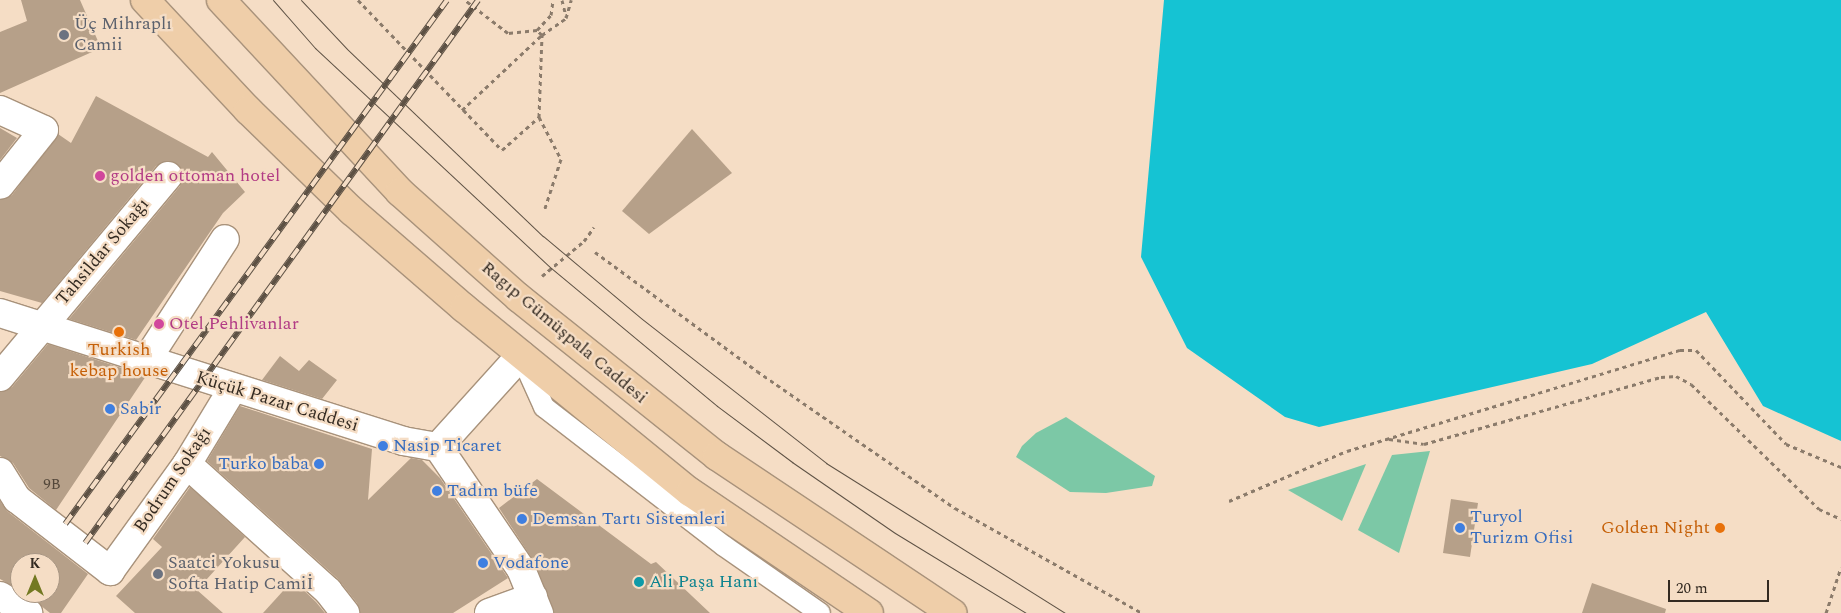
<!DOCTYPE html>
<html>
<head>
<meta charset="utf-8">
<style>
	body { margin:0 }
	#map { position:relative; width:1841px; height:613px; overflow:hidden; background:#f5ddc5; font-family:Spectral,serif }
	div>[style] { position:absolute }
	.green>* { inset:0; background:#7cc8a6 }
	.water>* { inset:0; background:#15c3d3 }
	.building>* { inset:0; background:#b6a089 }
	.path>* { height:3px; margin-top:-1.5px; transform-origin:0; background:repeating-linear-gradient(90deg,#8b7b6b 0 4px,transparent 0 8px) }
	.roads { filter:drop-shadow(1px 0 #a8927b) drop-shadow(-1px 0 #a8927b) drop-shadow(0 1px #a8927b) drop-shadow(0 -1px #a8927b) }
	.service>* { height:20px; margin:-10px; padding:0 10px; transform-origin:10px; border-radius:10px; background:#fff }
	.minor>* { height:28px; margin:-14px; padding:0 14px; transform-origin:14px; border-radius:14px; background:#fff }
	.primary>* { height:28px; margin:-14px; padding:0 14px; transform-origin:14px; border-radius:14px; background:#efcea9 }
	.tram>* { height:1px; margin:-0.5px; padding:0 0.5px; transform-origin:0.5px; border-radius:0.5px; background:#5d5144 }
	.rail>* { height:5.5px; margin-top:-2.75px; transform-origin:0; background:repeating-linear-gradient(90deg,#f5ddc5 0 11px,#5d5144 0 22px); box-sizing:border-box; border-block:1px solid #5d5144 }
	.dots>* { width:14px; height:14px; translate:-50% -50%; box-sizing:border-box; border:2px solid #f5ddc5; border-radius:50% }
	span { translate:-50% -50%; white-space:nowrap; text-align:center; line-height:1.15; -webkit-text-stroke:4.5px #f5ddc5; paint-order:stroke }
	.number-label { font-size:15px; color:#54483b }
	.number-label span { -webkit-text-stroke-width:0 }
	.worship-label { font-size:18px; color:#5b616d }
	.left { translate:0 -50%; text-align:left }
	.hotel-label { font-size:18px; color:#b23c85 }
	.street-label { font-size:18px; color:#332a21 }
	.food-label { font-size:18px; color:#c56008 }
	.right { translate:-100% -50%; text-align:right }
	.shop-label { font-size:18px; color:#366cbe }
	.culture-label { font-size:18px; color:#0d838f }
	.north { position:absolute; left:10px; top:553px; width:50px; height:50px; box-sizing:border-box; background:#f5ddc5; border:1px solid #a79583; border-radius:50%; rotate:0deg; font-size:14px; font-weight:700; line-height:20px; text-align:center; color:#332a21 }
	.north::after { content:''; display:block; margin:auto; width:18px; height:22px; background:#737922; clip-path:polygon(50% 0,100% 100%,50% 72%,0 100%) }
	.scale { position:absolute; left:1668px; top:580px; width:101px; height:22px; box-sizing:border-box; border:2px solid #332a21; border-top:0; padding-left:6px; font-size:15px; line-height:18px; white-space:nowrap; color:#332a21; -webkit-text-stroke:4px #f5ddc5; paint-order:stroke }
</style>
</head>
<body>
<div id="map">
	<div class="green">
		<i style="clip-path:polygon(1066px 417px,1155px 476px,1152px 486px,1106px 493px,1070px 492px,1016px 457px,1022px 446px,1036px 433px)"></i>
		<i style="clip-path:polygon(1430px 451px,1399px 553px,1358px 530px,1392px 455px)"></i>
		<i style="clip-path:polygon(1366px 464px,1342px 521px,1288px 490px)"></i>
	</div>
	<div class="water">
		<i style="clip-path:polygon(1164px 0,1841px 0,1841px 441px,1763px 406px,1706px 312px,1592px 364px,1319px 427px,1285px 417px,1187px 348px,1141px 257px)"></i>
	</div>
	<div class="building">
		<i style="clip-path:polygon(21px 0,80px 0,101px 48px,0 93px,0 32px,27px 21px)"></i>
		<i style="clip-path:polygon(96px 96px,208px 157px,212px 152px,245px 192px,223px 213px,136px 340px,69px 319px,180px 186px,183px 171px,171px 161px,156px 166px,42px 303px,0 291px,0 200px,12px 195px,58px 134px,71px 143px)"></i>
		<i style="clip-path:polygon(0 128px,17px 138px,0 160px)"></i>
		<i style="clip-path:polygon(692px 129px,732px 173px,649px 234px,622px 211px)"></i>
		<i style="clip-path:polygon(48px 344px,146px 376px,56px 510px,29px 488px,13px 463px,0 456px,0 392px,12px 387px)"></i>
		<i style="clip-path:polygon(280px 356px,299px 371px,309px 360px,337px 380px,322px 399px,262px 380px)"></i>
		<i style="clip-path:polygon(240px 406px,372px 449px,368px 500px,411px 458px,422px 460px,440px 478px,508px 578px,453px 613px,360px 613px,357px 603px,338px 579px,207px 461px)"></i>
		<i style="clip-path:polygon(537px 479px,651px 564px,656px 562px,710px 613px,554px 613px,535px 563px,499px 508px)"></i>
		<i style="clip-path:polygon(190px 487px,245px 537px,197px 590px,223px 613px,135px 613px,116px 596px,162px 547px,153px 539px)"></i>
		<i style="clip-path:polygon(1451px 499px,1478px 503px,1470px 557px,1443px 553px)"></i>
		<i style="clip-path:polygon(0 501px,7px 511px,88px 574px,61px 613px,50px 613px,25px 593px,50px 593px,50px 563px,20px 563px,20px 590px,0 579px)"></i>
		<i style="clip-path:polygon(293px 580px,316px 602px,325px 613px,263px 613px)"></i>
		<i style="clip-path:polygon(1592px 583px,1666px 609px,1665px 613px,1582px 613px)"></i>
	</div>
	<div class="path">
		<i style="left:358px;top:0;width:208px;rotate:46.2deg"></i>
		<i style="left:502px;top:150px;width:50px;rotate:-41.7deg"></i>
		<i style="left:539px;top:117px;width:82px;rotate:-87.9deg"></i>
		<i style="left:542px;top:35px;width:7px;rotate:-135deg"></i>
		<i style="left:537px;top:30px;width:29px;rotate:174deg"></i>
		<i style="left:508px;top:33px;width:54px;rotate:-142.5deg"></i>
		<i style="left:562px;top:0;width:16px;rotate:76deg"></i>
		<i style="left:537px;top:30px;width:21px;rotate:-47deg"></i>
		<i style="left:551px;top:15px;width:15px;rotate:-82deg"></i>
		<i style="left:462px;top:110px;width:110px;rotate:-43.2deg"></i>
		<i style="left:542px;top:35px;width:29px;rotate:-35deg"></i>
		<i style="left:566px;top:18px;width:19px;rotate:-74deg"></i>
		<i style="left:539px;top:117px;width:47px;rotate:62.4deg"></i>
		<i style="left:561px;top:159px;width:52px;rotate:108.1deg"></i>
		<i style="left:595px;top:252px;width:201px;rotate:36.3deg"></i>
		<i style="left:757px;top:371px;width:241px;rotate:34.7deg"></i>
		<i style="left:955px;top:508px;width:214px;rotate:29.3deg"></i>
		<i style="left:542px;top:276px;width:55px;rotate:-39.8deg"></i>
		<i style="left:584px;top:241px;width:17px;rotate:-54deg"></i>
		<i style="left:1389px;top:439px;width:35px;rotate:8deg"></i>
		<i style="left:1424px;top:444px;width:246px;rotate:-15.8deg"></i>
		<i style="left:1661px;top:377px;width:15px;rotate:-4deg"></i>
		<i style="left:1676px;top:376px;width:17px;rotate:28deg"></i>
		<i style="left:1691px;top:384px;width:179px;rotate:44.3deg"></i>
		<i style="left:1819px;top:509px;width:24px;rotate:24deg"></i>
		<i style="left:1229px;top:501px;width:128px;rotate:-23deg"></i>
		<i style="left:1347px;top:451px;width:348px;rotate:-16.9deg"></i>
		<i style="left:1680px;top:350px;width:16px"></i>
		<i style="left:1696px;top:350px;width:130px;rotate:46.2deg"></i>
		<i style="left:1786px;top:444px;width:60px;rotate:22.7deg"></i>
		<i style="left:1826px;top:613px;width:48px;rotate:-71.9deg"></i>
	</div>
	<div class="roads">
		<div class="service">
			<i style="left:521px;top:356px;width:56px;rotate:65.7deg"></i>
			<i style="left:544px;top:407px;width:227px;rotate:37.7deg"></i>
			<i style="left:724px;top:546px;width:117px;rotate:34.9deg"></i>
		</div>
		<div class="minor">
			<i style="left:0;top:110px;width:48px;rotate:24.4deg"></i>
			<i style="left:44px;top:130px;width:70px;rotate:128.7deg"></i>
			<i style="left:0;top:313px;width:423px;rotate:17.6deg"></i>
			<i style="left:403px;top:441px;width:36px;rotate:10deg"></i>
			<i style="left:146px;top:361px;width:145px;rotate:-57.1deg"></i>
			<i style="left:0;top:377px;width:262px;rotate:-50.1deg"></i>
			<i style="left:438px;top:447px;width:148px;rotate:55.8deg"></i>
			<i style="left:521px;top:569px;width:48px;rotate:67.8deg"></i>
			<i style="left:438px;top:447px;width:124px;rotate:-47.9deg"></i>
			<i style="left:187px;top:464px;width:190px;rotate:42deg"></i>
			<i style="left:328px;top:591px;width:28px;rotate:52deg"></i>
			<i style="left:0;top:472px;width:32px;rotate:58deg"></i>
			<i style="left:17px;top:499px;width:118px;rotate:37.7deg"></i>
			<i style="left:110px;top:571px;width:132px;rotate:-54.3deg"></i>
			<i style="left:187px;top:464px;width:89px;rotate:-58.8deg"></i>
			<i style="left:0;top:596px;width:33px;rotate:31deg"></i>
			<i style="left:489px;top:613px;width:47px;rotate:-20deg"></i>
		</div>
		<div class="primary">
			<i style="left:145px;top:0;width:151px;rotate:46.9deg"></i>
			<i style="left:248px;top:110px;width:145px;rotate:44.2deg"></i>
			<i style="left:352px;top:211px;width:148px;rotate:40.9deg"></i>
			<i style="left:464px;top:308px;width:291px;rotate:39.2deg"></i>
			<i style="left:690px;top:492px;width:216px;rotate:34.1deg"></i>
			<i style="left:221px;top:0;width:262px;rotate:47deg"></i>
			<i style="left:400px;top:192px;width:159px;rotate:41.7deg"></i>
			<i style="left:519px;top:298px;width:253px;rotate:38.6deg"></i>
			<i style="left:717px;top:456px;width:283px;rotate:33.7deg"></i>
		</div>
	</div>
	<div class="tram">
		<i style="left:273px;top:0;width:64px;rotate:48.8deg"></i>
		<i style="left:315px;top:48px;width:323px;rotate:43deg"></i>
		<i style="left:551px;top:268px;width:216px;rotate:39.7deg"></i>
		<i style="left:717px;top:406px;width:94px;rotate:36.7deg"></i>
		<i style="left:792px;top:462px;width:125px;rotate:34.6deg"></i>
		<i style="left:895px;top:533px;width:153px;rotate:31.4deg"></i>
		<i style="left:301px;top:0;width:67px;rotate:46.8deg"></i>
		<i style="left:347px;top:49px;width:271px;rotate:43.7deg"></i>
		<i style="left:543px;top:236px;width:129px;rotate:40deg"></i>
		<i style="left:642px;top:319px;width:234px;rotate:38deg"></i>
		<i style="left:826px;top:463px;width:282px;rotate:32.1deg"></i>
	</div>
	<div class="rail">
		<i style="left:65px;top:524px;width:648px;rotate:-53.91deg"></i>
		<i style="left:85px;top:543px;width:670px;rotate:-54.1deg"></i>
	</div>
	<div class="dots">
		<i style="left:64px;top:35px;background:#6b7280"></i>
		<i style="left:100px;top:176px;background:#d1479c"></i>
		<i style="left:159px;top:324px;background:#d1479c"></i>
		<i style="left:119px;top:332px;background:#e8710a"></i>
		<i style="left:110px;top:409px;background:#3f7fe0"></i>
		<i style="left:383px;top:446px;background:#3f7fe0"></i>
		<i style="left:319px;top:464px;background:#3f7fe0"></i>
		<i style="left:437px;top:491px;background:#3f7fe0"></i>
		<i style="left:522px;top:519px;background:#3f7fe0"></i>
		<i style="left:1460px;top:528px;background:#3f7fe0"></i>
		<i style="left:1720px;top:528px;background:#e8710a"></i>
		<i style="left:483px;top:563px;background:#3f7fe0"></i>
		<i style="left:158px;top:574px;background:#6b7280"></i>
		<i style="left:639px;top:582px;background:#0f9aa8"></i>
	</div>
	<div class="number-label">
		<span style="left:52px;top:485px">9B</span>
	</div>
	<div class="worship-label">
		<span class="left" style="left:74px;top:35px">Üç Mihraplı<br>Camii</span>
		<span class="left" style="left:168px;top:574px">Saatci Yokusu<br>Softa Hatip Camiİ</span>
	</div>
	<div class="hotel-label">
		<span class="left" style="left:110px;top:176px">golden ottoman hotel</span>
		<span class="left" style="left:169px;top:324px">Otel Pehlivanlar</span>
	</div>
	<div class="street-label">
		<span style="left:103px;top:252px;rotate:-50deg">Tahsildar Sokağı</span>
		<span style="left:564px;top:333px;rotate:40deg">Ragıp Gümüşpala Caddesi</span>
		<span style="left:277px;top:402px;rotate:17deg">Küçük Pazar Caddesi</span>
		<span style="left:173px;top:480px;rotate:-56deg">Bodrum Sokağı</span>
	</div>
	<div class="food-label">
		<span style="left:119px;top:361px">Turkish<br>kebap house</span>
		<span class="right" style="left:1710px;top:528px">Golden Night</span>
	</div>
	<div class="shop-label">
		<span class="left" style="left:120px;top:409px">Sabir</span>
		<span class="left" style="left:393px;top:446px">Nasip Ticaret</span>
		<span class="right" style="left:309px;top:464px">Turko baba</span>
		<span class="left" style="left:447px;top:491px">Tadım büfe</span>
		<span class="left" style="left:1470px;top:528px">Turyol<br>Turizm Ofisi</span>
		<span class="left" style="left:532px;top:519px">Demsan Tartı Sistemleri</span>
		<span class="left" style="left:493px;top:563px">Vodafone</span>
	</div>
	<div class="culture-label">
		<span class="left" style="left:649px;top:582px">Ali Paşa Hanı</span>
	</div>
	<div class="north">K</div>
	<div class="scale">20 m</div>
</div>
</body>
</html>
